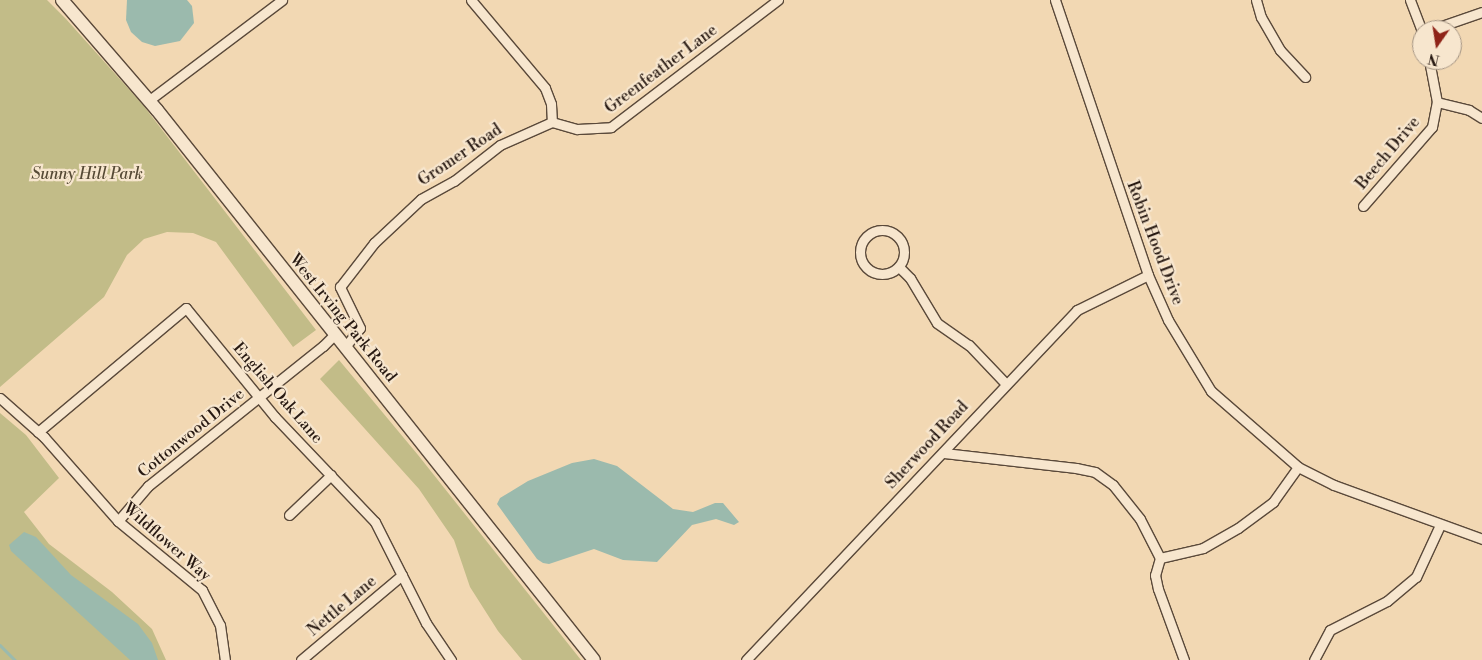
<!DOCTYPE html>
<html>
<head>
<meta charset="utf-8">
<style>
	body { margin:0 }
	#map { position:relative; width:1482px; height:660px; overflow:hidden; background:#f2d8b3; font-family:"Libre Bodoni",serif }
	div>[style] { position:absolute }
	.green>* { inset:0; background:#c2bc88 }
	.water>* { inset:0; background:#9bbaad }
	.stream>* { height:2.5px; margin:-1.25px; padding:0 1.25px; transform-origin:1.25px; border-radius:1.25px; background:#9bbaad }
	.roads { filter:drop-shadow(1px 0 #5a493a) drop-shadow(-1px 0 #5a493a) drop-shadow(0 1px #5a493a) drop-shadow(0 -1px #5a493a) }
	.minor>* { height:9px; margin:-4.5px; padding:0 4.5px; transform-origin:4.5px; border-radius:4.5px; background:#f7e6ce }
	.minor>.ring { margin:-4.5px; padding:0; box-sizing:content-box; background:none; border:9px solid #f7e6ce; border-radius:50% }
	.secondary>* { height:12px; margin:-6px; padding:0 6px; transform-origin:6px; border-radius:6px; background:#f7e6ce }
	span { translate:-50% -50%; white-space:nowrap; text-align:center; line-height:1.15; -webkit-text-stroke:4.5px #f7e6ce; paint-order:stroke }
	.street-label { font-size:16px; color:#271912 }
	.park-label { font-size:16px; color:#564a35; font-style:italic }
	.north { position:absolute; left:1412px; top:20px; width:50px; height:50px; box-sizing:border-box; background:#f7e6ce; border:1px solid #a49483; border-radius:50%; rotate:193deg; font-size:14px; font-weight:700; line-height:20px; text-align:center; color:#271912 }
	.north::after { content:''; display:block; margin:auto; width:18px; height:22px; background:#8f2418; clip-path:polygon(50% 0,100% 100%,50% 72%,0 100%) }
</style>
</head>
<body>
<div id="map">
	<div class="green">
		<i style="clip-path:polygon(0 0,47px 0,66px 19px,143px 105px,316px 330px,293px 347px,216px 242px,193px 233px,167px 232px,144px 239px,127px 255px,104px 297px,0 387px)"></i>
		<i style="clip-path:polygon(339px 360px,418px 455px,581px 660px,522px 660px,498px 631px,470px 587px,454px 540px,419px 489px,320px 379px)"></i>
		<i style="clip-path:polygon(0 413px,26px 435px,59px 478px,24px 512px,49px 544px,112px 592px,152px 629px,166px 660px,0 660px)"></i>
	</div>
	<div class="water">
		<i style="clip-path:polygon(127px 0,187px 0,192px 6px,194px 23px,180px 41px,155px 46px,142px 42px,131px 32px,126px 20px)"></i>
		<i style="clip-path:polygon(594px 459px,617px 466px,673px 509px,693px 512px,715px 503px,723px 503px,739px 522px,734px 525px,716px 519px,692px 525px,657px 562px,623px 560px,594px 549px,549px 564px,543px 563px,537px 559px,497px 504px,500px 498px,528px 481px,572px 463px)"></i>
		<i style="clip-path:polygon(24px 532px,36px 537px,71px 575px,138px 624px,152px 643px,158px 660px,130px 660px,11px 551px,9px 545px)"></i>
	</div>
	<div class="stream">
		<i style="left:0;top:645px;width:21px;rotate:45deg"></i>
	</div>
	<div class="roads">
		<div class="minor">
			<i style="left:471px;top:0;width:115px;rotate:49.9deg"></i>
			<i style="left:545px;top:88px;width:17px;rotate:69deg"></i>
			<i style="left:551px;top:104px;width:18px;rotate:87deg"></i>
			<i style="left:1055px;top:0;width:290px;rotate:71.3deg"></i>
			<i style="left:1148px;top:275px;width:49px;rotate:66deg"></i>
			<i style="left:1168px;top:320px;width:83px;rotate:58.8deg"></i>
			<i style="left:1211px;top:391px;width:116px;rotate:41.1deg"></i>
			<i style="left:1298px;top:467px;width:40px;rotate:26.6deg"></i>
			<i style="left:1334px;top:485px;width:158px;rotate:20deg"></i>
			<i style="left:1256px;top:0;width:18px;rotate:74deg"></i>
			<i style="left:1261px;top:17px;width:38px;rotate:60deg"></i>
			<i style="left:1280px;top:50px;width:37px;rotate:47deg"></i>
			<i style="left:1410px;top:0;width:34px;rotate:69deg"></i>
			<i style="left:1430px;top:30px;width:55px;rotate:-19.1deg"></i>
			<i style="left:148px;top:101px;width:168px;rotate:-37deg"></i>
			<i style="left:1437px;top:102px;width:33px;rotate:14deg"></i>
			<i style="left:1469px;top:110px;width:15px;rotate:32deg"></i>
			<i style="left:552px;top:122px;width:26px;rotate:16deg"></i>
			<i style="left:577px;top:129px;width:34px;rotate:-3deg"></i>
			<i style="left:611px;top:127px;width:210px;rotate:-37.3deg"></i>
			<i style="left:1363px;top:206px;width:105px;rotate:-48.9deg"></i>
			<i style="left:1432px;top:127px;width:25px;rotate:-79deg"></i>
			<i style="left:1437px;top:102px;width:43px;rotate:-100.8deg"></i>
			<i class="ring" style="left:860px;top:230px;width:35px;height:35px"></i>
			<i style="left:899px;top:267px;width:16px;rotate:45deg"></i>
			<i style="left:910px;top:278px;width:52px;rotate:59deg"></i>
			<i style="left:937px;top:323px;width:39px;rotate:35deg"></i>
			<i style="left:969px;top:345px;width:52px;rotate:46.5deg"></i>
			<i style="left:345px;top:347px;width:24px;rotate:-52deg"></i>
			<i style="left:360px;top:328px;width:46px;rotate:-116deg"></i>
			<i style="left:340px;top:287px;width:56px;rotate:-52.3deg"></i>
			<i style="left:374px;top:243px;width:64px;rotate:-43.1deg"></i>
			<i style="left:421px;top:199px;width:38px;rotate:-29deg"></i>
			<i style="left:454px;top:181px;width:58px;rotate:-38deg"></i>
			<i style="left:500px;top:145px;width:57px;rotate:-23.9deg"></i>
			<i style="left:0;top:398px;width:59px;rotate:41.6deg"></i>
			<i style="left:44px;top:437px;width:112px;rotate:48.6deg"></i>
			<i style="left:118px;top:521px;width:109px;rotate:39.4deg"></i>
			<i style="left:202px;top:590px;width:39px;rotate:63deg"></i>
			<i style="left:220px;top:625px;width:35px;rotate:82deg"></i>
			<i style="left:38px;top:432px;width:193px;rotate:-40deg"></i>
			<i style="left:186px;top:308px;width:141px;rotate:50.8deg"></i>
			<i style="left:275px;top:417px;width:145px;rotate:46.4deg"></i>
			<i style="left:375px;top:522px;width:113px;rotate:63.2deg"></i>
			<i style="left:426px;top:623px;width:45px;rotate:56deg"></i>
			<i style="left:944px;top:453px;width:133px;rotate:6.5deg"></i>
			<i style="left:1076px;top:468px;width:19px;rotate:12deg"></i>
			<i style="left:1095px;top:472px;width:22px;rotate:36deg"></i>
			<i style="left:1113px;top:485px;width:43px;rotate:51.5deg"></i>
			<i style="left:1140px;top:519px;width:44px;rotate:62.9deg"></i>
			<i style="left:1160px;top:558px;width:18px;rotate:106deg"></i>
			<i style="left:1155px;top:575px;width:14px;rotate:78deg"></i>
			<i style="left:1158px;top:589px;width:76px;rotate:69.9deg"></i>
			<i style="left:289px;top:515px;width:58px;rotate:-43.6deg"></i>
			<i style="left:118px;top:521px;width:46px;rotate:-49.4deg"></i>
			<i style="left:148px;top:486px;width:224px;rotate:-38.7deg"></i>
			<i style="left:323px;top:346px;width:17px;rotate:-45deg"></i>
			<i style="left:1160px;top:558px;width:44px;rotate:-13.1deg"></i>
			<i style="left:1203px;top:548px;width:40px;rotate:-29.7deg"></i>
			<i style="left:1238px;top:528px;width:44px;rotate:-36.6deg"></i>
			<i style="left:1273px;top:502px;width:43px;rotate:-54.5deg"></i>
			<i style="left:301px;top:660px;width:132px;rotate:-40.1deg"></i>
			<i style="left:746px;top:660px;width:482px;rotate:-46.6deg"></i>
			<i style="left:1077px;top:310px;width:79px;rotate:-26.2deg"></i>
			<i style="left:1314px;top:660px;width:34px;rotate:-62deg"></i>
			<i style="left:1330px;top:630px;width:64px;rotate:-27deg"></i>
			<i style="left:1387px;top:601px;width:38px;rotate:-40deg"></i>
			<i style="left:1416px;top:577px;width:57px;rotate:-65.2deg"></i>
		</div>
		<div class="secondary">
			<i style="left:62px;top:0;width:145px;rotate:49.2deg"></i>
			<i style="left:157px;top:110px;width:702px;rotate:51.53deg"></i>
		</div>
	</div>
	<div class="street-label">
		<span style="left:661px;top:69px;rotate:-37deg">Greenfeather Lane</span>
		<span style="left:1388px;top:153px;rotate:-50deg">Beech Drive</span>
		<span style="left:460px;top:155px;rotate:-34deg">Gromer Road</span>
		<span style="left:1155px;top:243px;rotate:69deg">Robin Hood Drive</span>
		<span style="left:343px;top:318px;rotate:51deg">West Irving Park Road</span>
		<span style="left:278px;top:393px;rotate:49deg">English Oak Lane</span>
		<span style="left:191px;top:433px;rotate:-39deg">Cottonwood Drive</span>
		<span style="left:927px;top:445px;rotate:-47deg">Sherwood Road</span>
		<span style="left:167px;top:542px;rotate:41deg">Wildflower Way</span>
		<span style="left:342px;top:606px;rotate:-40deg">Nettle Lane</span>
	</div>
	<div class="park-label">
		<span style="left:87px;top:174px">Sunny Hill Park</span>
	</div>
	<div class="north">N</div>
</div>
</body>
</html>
